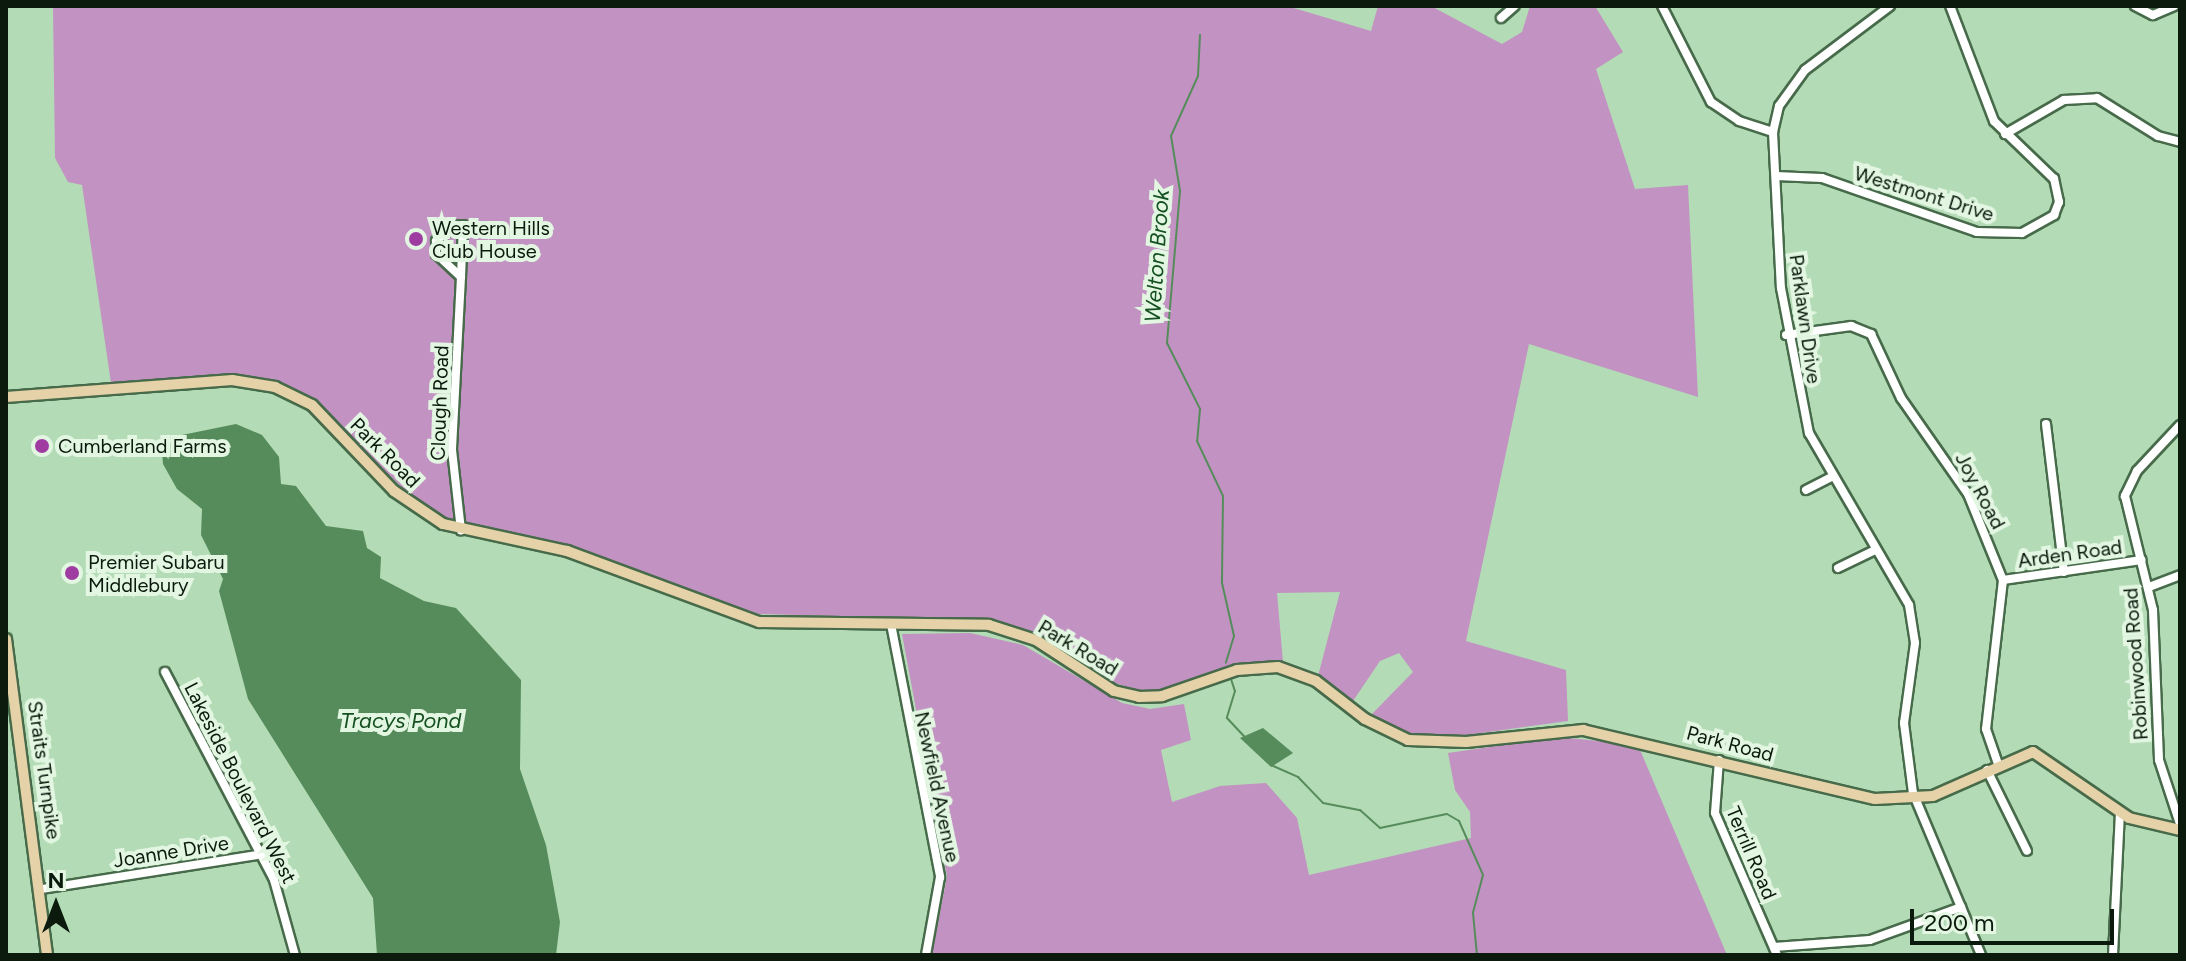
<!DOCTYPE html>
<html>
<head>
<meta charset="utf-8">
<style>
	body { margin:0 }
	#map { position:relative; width:2186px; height:961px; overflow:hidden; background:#b3dbb5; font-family:Figtree,sans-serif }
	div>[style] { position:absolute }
	.green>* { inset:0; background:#c292c2 }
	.water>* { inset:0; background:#568c5b }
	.stream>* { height:2px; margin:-1px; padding:0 1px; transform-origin:1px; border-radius:1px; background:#568c5b }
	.roads { filter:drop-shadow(2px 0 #476b4a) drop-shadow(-2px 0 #476b4a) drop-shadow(0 2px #476b4a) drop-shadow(0 -2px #476b4a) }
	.minor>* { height:8px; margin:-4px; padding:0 4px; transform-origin:4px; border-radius:4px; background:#fff }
	.major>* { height:10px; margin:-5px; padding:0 5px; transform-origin:5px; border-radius:5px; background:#e5d2a8 }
	.dots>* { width:22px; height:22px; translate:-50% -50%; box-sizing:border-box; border:4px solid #e2f6e2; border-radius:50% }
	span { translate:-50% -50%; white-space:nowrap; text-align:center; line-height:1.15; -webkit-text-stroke:8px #e2f6e2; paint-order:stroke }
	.street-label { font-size:20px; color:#0b1a0c }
	.poi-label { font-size:20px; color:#0b1a0c }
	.left { translate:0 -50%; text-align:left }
	.water-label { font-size:22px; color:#155020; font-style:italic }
	.frame { position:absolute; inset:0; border:8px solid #0b1a0c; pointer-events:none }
	.north { position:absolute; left:16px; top:865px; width:80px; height:80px; -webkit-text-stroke:6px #e2f6e2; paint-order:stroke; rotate:0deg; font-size:22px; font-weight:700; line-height:32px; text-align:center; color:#0b1a0c }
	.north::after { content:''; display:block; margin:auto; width:28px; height:36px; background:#0b1a0c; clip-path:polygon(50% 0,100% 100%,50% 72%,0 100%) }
	.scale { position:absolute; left:1910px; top:909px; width:204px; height:36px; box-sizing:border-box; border:4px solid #0b1a0c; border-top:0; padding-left:10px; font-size:24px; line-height:28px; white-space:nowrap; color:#0b1a0c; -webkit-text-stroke:6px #e2f6e2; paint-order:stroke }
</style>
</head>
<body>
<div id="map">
	<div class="green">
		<i style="clip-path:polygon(53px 6px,1287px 6px,1371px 31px,1378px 6px,1431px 6px,1502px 44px,1522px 32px,1530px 6px,1595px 6px,1623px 52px,1596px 69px,1635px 189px,1688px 185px,1698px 397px,1529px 344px,1466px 641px,1566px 670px,1568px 721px,1453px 737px,1412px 735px,1381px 722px,1371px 715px,1413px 672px,1399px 653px,1380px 661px,1353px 701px,1318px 676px,1340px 592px,1277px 593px,1283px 662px,1245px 663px,1180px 690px,1145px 693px,1115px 683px,1054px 643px,999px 621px,758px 614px,583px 551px,448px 519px,415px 500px,320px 408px,282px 384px,235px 376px,111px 383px,82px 185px,68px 182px,55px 158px)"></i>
		<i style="clip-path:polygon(970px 633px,1023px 645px,1122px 703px,1150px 709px,1184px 704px,1191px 740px,1161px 750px,1172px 802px,1220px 786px,1266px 783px,1297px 818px,1309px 875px,1471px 838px,1470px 812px,1455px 790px,1448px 753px,1559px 737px,1638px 745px,1727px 955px,932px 955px,947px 876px,902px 634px)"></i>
	</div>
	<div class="water">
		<i style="clip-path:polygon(236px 424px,262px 435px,279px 457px,281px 484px,296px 486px,326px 526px,363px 531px,367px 548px,381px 557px,380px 578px,424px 601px,456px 608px,521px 680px,520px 769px,546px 845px,560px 922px,556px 955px,377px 955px,373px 898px,248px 699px,219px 591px,223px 579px,201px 535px,202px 509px,177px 489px,163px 464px,162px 452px,177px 436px)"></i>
		<i style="clip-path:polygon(1263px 728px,1293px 753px,1271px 767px,1240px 738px)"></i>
	</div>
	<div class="stream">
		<i style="left:1200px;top:35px;width:41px;rotate:92.8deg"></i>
		<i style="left:1198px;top:76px;width:66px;rotate:114.2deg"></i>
		<i style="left:1171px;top:136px;width:56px;rotate:80.7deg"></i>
		<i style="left:1180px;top:191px;width:153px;rotate:94.9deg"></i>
		<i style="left:1167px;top:343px;width:74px;rotate:63.4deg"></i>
		<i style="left:1200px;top:409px;width:32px;rotate:95deg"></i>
		<i style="left:1197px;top:441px;width:61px;rotate:64.7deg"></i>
		<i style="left:1223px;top:496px;width:87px;rotate:90.7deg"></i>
		<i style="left:1222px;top:583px;width:54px;rotate:77.2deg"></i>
		<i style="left:1234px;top:636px;width:28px;rotate:107deg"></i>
		<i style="left:1231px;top:679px;width:13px;rotate:72deg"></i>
		<i style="left:1235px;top:691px;width:28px;rotate:107deg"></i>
		<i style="left:1227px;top:718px;width:25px;rotate:47deg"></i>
		<i style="left:1271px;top:765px;width:30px;rotate:24deg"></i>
		<i style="left:1298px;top:777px;width:36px;rotate:46deg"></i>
		<i style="left:1323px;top:803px;width:38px;rotate:11deg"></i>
		<i style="left:1360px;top:810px;width:27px;rotate:42deg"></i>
		<i style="left:1380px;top:828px;width:68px;rotate:-11.8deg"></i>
		<i style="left:1447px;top:814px;width:14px;rotate:30deg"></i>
		<i style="left:1459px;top:821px;width:59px;rotate:66deg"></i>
		<i style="left:1483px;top:875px;width:39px;rotate:105deg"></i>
		<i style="left:1473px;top:913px;width:42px;rotate:84.6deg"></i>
	</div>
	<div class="roads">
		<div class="minor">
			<i style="left:1662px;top:6px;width:108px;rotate:63deg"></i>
			<i style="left:1711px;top:102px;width:34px;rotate:34deg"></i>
			<i style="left:1739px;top:121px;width:36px;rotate:18deg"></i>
			<i style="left:1890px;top:6px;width:106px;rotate:143deg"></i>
			<i style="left:1805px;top:70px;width:44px;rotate:125.8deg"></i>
			<i style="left:1779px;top:106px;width:27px;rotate:103deg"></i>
			<i style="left:1773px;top:132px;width:156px;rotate:87.1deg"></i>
			<i style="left:1781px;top:288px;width:148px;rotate:79.1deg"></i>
			<i style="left:1809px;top:433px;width:199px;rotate:59.8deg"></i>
			<i style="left:1909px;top:605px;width:38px;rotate:81deg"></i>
			<i style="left:1915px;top:643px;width:81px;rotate:97.8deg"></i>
			<i style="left:1904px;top:723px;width:71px;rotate:82.7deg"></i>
			<i style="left:1913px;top:793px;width:176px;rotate:67.2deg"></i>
			<i style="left:2135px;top:6px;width:20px;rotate:27deg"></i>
			<i style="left:2153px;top:15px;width:23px;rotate:-23deg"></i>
			<i style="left:1501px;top:18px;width:18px;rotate:-41deg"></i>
			<i style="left:2005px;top:134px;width:68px;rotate:-30deg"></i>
			<i style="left:2064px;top:100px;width:33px;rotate:-3deg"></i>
			<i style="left:2097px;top:98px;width:72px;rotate:31.9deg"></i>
			<i style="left:2158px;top:136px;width:23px;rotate:15deg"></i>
			<i style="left:1776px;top:176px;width:46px;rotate:2.5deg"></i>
			<i style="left:1822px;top:178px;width:164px;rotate:19.2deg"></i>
			<i style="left:1977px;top:232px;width:45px;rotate:1.3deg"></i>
			<i style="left:2022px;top:233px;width:37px;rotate:-29deg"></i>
			<i style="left:2054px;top:215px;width:14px;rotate:-69deg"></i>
			<i style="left:2059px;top:202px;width:24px;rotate:-102deg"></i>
			<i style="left:2054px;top:179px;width:83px;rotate:-136deg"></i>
			<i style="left:1994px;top:121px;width:123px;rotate:-110.9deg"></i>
			<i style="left:461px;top:277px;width:34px;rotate:-137deg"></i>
			<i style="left:436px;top:254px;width:13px;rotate:-90deg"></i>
			<i style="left:436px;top:241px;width:23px;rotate:-40deg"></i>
			<i style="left:454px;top:226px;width:9px;rotate:-6deg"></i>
			<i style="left:463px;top:225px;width:52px;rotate:92.2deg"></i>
			<i style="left:461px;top:277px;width:173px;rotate:93deg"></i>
			<i style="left:452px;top:450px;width:81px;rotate:83.6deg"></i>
			<i style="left:1786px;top:335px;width:66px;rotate:-7.9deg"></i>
			<i style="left:1851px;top:326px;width:22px;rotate:22deg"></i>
			<i style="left:1871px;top:334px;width:71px;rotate:64.9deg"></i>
			<i style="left:1901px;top:398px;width:117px;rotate:55.1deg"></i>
			<i style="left:1968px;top:494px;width:93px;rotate:67.9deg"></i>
			<i style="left:2003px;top:580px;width:150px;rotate:96.5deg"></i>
			<i style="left:1986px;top:729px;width:37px;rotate:71deg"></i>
			<i style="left:2046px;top:424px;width:149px;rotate:83.1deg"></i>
			<i style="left:2180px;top:425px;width:63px;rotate:133.1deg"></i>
			<i style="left:2137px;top:471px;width:28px;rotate:116deg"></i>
			<i style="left:2125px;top:496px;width:117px;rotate:76.2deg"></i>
			<i style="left:2153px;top:610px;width:150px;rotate:87.7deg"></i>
			<i style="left:2159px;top:760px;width:67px;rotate:71.8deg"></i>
			<i style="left:1806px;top:490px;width:28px;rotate:-27deg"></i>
			<i style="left:1838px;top:568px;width:41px;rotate:-25.9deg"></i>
			<i style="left:2003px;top:580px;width:140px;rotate:-8.2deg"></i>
			<i style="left:2149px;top:587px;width:33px;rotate:-21deg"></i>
			<i style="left:891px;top:624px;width:258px;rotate:79deg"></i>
			<i style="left:940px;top:877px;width:79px;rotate:100.2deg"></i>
			<i style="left:165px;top:672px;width:235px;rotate:62.3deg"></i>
			<i style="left:274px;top:880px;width:78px;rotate:74.4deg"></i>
			<i style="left:1719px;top:760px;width:53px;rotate:94.3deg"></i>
			<i style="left:1715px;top:813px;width:155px;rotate:66.4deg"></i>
			<i style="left:1987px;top:770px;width:90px;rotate:63.7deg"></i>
			<i style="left:42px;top:889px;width:217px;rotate:-9deg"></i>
			<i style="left:1774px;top:947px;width:96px;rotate:-4.2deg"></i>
			<i style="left:1870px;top:940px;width:97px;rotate:-19.9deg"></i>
			<i style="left:2113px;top:955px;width:143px;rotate:-87.2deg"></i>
		</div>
		<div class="major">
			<i style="left:6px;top:397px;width:227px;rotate:-4.3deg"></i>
			<i style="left:232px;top:380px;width:44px;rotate:9.2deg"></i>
			<i style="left:275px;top:387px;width:41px;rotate:25.9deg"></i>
			<i style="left:312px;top:405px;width:119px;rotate:46.4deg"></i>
			<i style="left:394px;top:491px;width:59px;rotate:34deg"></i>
			<i style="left:443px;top:524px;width:127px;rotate:12.3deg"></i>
			<i style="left:567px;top:551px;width:205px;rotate:20.3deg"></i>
			<i style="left:759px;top:622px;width:230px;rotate:0.7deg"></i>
			<i style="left:989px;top:625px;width:49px;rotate:17.7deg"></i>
			<i style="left:1036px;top:640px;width:93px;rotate:33.2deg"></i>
			<i style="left:1114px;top:691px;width:26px;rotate:13deg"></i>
			<i style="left:1139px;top:697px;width:23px;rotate:-2deg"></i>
			<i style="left:1162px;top:696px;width:79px;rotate:-19.1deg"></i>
			<i style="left:1237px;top:670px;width:41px;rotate:-4.2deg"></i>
			<i style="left:1278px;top:667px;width:40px;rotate:20.2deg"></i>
			<i style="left:1316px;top:681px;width:62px;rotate:37.8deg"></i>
			<i style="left:1365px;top:719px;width:48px;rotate:26deg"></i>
			<i style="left:1408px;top:740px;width:58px;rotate:2deg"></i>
			<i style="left:1466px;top:742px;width:118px;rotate:-5.9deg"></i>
			<i style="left:1583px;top:730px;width:300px;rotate:13.3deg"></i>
			<i style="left:1875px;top:799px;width:58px;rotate:-3deg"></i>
			<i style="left:1933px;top:796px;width:109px;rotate:-23.7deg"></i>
			<i style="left:2033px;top:752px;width:116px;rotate:34.5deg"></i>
			<i style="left:2129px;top:818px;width:52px;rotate:13.2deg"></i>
			<i style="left:6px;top:639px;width:319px;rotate:82.6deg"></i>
		</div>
	</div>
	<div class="dots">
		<i style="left:416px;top:239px;background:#9f3ca2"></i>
		<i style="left:42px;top:446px;background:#9f3ca2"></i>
		<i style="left:72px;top:573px;background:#9f3ca2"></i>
	</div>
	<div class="street-label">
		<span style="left:1924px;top:194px;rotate:17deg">Westmont Drive</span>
		<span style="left:1805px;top:319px;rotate:82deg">Parklawn Drive</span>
		<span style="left:440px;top:403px;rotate:-88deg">Clough Road</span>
		<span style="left:385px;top:453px;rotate:45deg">Park Road</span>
		<span style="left:1980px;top:491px;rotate:62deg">Joy Road</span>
		<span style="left:2070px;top:554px;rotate:-8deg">Arden Road</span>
		<span style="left:1078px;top:648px;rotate:31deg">Park Road</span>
		<span style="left:2136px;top:664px;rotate:-94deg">Robinwood Road</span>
		<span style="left:1730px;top:744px;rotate:15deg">Park Road</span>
		<span style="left:44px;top:770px;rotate:82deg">Straits Turnpike</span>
		<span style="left:240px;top:783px;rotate:63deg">Lakeside Boulevard West</span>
		<span style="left:937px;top:787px;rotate:78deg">Newfield Avenue</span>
		<span style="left:171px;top:852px;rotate:-9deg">Joanne Drive</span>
		<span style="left:1751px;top:853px;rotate:67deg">Terrill Road</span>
	</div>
	<div class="poi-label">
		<span class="left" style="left:432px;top:240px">Western Hills<br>Club House</span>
		<span class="left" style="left:58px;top:446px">Cumberland Farms</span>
		<span class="left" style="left:88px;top:574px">Premier Subaru<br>Middlebury</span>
	</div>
	<div class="water-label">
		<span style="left:1157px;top:256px;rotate:-86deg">Welton Brook</span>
		<span style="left:401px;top:721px">Tracys Pond</span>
	</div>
	<div class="frame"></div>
	<div class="north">N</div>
	<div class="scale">200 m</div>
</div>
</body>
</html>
